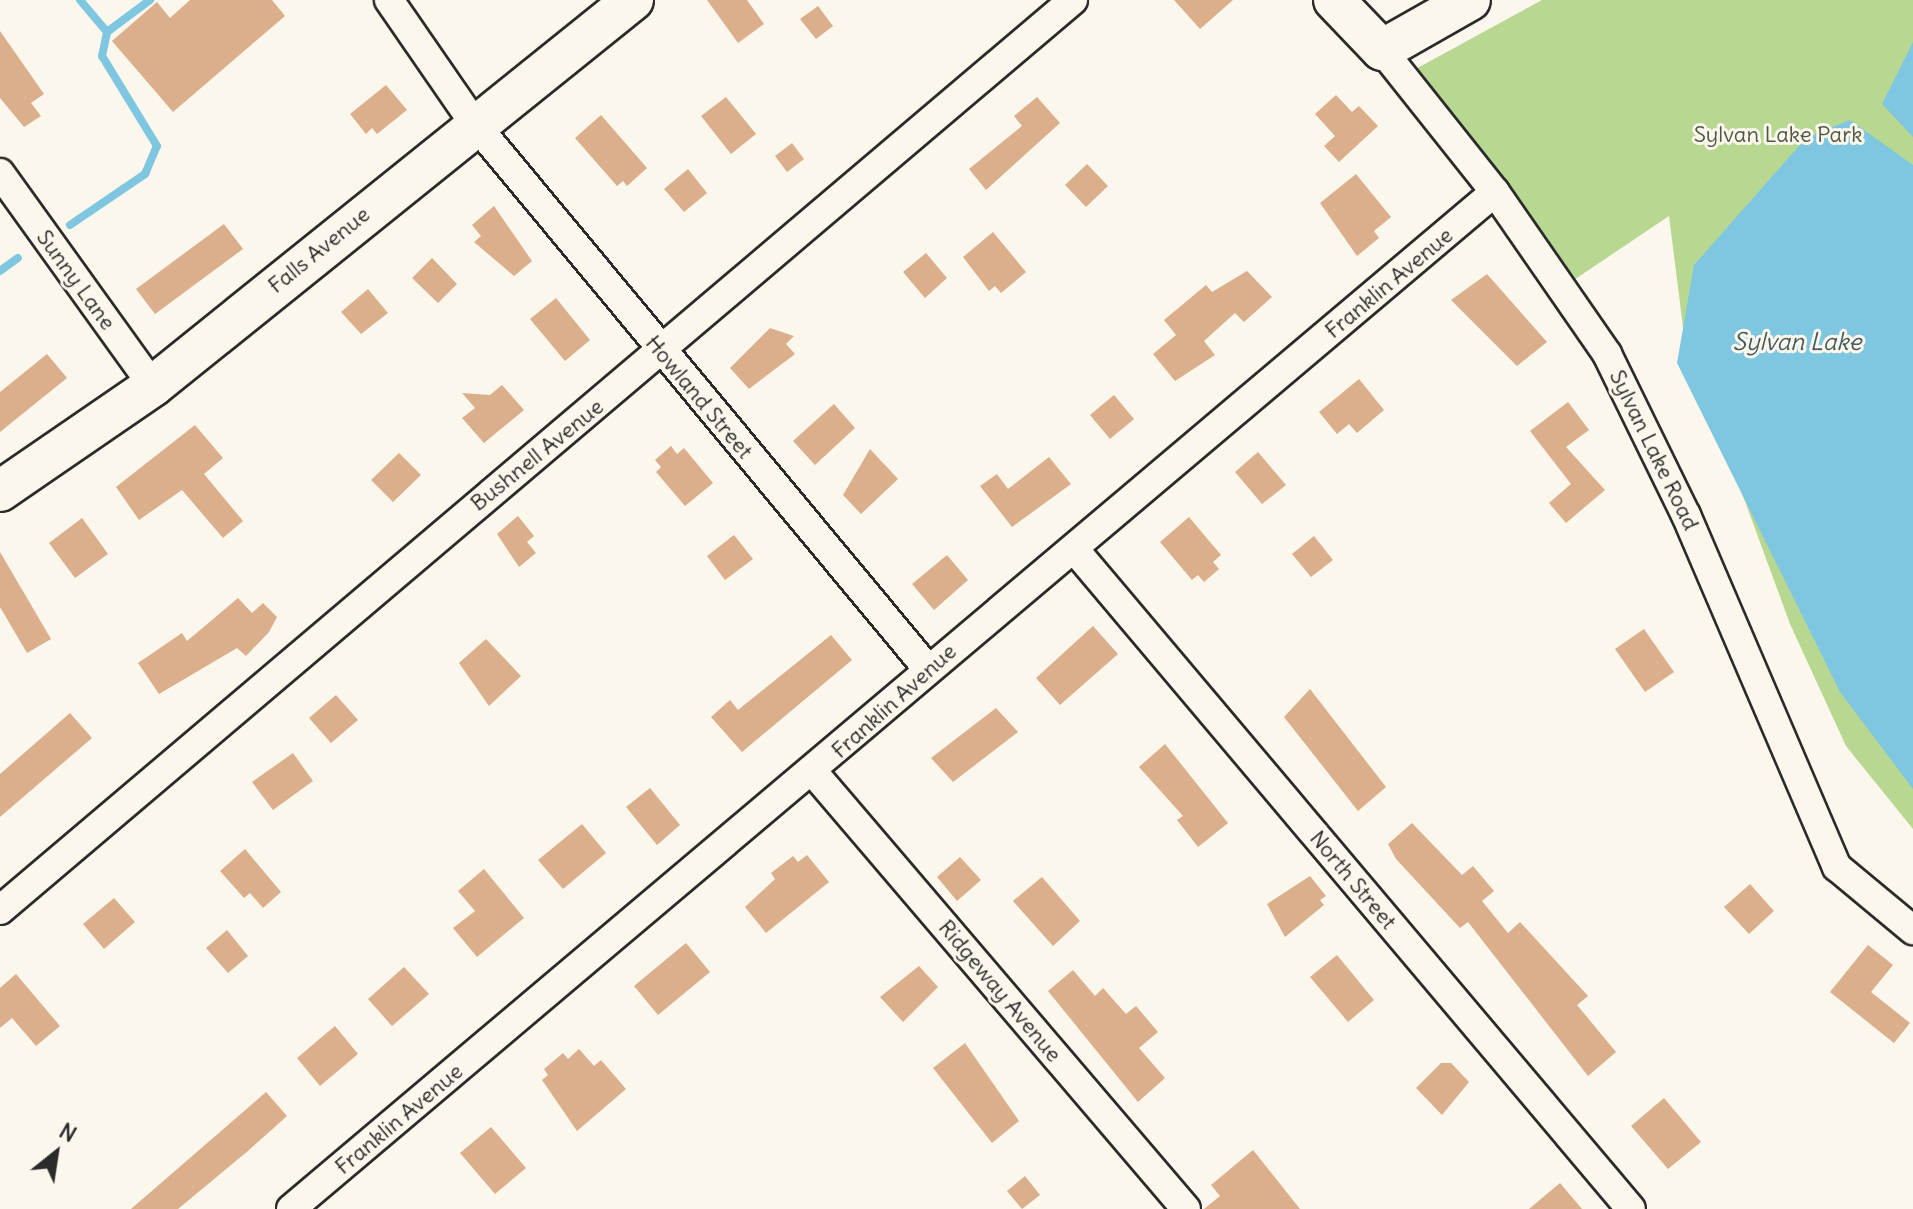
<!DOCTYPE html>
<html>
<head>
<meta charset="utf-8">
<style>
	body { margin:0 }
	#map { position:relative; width:1913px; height:1209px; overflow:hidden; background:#fbf7ec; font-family:Delius,sans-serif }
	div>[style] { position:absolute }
	.green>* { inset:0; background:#b8d891 }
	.water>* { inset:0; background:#7fc6e0 }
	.stream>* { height:8px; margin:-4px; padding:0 4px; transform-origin:4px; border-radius:4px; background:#7fc6e0 }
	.building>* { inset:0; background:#dbae8c }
	.roads { filter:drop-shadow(2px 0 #2b2b2b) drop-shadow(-2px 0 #2b2b2b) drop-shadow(0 2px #2b2b2b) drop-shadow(0 -2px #2b2b2b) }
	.minor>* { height:28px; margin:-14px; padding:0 14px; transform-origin:14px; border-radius:14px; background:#fbf7ec }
	.secondary>* { height:40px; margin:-20px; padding:0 20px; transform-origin:20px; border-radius:20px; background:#fbf7ec }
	span { translate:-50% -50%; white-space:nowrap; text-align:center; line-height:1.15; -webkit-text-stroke:6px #fbf7ec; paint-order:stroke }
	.park-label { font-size:22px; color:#4e5644 }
	.street-label { font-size:22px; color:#2b2b2b }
	.water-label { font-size:24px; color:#445a61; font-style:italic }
	.north { position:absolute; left:16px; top:1113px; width:80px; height:80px; -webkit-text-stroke:6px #fbf7ec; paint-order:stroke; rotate:30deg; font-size:22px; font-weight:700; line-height:32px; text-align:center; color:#2b2b2b }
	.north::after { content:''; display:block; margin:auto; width:28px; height:36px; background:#2b2b2b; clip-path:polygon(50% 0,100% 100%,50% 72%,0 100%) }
</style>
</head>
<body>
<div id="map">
	<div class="green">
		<i style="clip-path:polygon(1542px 0,1913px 0,1913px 829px,1846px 746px,1790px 624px,1684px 335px,1669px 216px,1559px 290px,1412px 71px)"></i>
	</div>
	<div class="water">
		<i style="clip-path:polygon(1913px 42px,1913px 137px,1882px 104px)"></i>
		<i style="clip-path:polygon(1850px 120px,1913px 165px,1913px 789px,1840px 692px,1677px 363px,1694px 265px,1806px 138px)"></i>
	</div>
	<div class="stream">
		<i style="left:80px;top:0;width:42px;rotate:49.8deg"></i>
		<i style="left:70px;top:225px;width:91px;rotate:-34.2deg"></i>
		<i style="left:145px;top:174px;width:30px;rotate:-67deg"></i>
		<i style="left:157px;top:146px;width:105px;rotate:-121.4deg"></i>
		<i style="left:102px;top:56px;width:25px;rotate:-78deg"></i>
		<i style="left:107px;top:32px;width:54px;rotate:-36.7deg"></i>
		<i style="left:0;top:271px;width:22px;rotate:-36deg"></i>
	</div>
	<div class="building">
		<i style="clip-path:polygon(190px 0,272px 0,285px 16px,173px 112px,112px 41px,157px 2px,170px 18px)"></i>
		<i style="clip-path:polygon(707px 0,747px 0,764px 24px,738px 43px)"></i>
		<i style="clip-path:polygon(1174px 0,1233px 0,1200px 29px)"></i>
		<i style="clip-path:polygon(818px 6px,833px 26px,816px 39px,800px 19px)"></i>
		<i style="clip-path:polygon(0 31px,44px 94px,31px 103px,41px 116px,24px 127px,0 98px)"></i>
		<i style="clip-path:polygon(386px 85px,407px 110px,377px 134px,372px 128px,366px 134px,350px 114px)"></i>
		<i style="clip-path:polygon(1336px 95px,1352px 112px,1359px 106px,1378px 126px,1339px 162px,1324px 146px,1335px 136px,1315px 114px)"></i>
		<i style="clip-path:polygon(726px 97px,756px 134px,731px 154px,701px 116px)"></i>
		<i style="clip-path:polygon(1037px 97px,1060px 123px,986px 190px,969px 169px,1022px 126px,1014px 116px)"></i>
		<i style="clip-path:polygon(601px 115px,647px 168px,627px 186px,623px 181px,617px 186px,575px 138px)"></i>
		<i style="clip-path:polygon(792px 143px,804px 159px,787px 172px,775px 156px)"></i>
		<i style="clip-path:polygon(1087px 164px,1108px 186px,1086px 207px,1065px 185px)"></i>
		<i style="clip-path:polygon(688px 169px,707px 193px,684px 212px,664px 189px)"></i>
		<i style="clip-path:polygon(1356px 174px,1391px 217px,1374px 231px,1379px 238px,1357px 256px,1320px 203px)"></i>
		<i style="clip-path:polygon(494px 206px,532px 261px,514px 276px,474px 242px,481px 236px,472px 225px)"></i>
		<i style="clip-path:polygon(224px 224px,243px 249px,155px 314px,136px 289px)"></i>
		<i style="clip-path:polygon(993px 232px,1026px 272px,1001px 293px,995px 286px,989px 291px,963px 257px)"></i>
		<i style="clip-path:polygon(926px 253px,947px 278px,925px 298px,903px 272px)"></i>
		<i style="clip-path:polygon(432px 258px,457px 284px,438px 303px,412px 278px)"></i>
		<i style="clip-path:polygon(1247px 271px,1272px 297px,1244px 322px,1235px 313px,1204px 341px,1215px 355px,1175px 381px,1153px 354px,1176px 335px,1164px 320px,1206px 285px,1212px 292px)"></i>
		<i style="clip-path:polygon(1487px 274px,1547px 342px,1517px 366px,1451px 300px)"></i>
		<i style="clip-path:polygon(368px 289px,388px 313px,361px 334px,341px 312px)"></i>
		<i style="clip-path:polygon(556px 298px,590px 340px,565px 361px,530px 319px)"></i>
		<i style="clip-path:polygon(770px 328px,794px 336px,786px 344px,795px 354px,749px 389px,730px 368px)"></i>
		<i style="clip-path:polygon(47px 354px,67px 378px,0 432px,0 392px)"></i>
		<i style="clip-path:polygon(1359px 379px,1384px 410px,1357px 433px,1349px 424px,1337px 434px,1319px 412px)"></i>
		<i style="clip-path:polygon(502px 385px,524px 410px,484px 443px,462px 418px,475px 408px,462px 393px,490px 395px)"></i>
		<i style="clip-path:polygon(1114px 395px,1134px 419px,1110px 439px,1090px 415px)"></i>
		<i style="clip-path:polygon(1568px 402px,1589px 430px,1566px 447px,1605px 490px,1566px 523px,1549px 503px,1571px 484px,1530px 431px)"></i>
		<i style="clip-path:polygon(834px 404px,855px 428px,815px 465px,793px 441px)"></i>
		<i style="clip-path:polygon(195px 425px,223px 458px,204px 474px,243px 521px,223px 538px,182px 490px,139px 520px,116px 487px)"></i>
		<i style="clip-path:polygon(671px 446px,677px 454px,684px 448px,713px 483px,685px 506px,656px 472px,661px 467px,655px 460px)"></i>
		<i style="clip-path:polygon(870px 449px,898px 479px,861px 514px,843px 495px)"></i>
		<i style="clip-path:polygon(1258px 452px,1286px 485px,1262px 504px,1235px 472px)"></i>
		<i style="clip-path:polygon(399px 453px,421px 475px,393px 502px,371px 480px)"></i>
		<i style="clip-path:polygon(1049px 457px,1071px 484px,1012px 527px,980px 486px,997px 474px,1008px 489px)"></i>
		<i style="clip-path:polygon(518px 516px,534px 536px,527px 542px,536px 553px,519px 567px,497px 534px)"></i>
		<i style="clip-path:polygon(1189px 517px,1221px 555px,1213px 562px,1219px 569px,1204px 582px,1198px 575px,1192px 580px,1160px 542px)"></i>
		<i style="clip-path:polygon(82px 518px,108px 554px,75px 578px,49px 543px)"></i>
		<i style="clip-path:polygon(734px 535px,753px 559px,725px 580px,707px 556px)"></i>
		<i style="clip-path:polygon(1314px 536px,1333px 560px,1311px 577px,1292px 554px)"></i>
		<i style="clip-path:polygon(0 552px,51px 639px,27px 653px,0 607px)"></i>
		<i style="clip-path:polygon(947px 555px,968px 580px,934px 610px,912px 584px)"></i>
		<i style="clip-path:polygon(238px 598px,252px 613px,263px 603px,277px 617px,269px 632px,246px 656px,237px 648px,159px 694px,138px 663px,182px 633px,187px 641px)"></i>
		<i style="clip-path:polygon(1093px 626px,1118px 654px,1060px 705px,1036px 678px)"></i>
		<i style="clip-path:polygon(1644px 629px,1674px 672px,1645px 692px,1615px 649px)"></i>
		<i style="clip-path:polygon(831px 635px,852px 660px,742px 752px,711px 717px,730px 700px,738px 710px)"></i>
		<i style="clip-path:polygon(486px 639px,521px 676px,489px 706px,459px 663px)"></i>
		<i style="clip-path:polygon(1310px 689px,1386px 787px,1358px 811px,1284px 717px)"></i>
		<i style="clip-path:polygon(336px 695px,358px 720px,331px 743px,309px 718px)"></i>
		<i style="clip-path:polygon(996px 708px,1018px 732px,953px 782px,931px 758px)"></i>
		<i style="clip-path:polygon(70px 713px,92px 738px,0 817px,0 774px)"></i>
		<i style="clip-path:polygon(1165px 744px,1228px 823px,1198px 847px,1177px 820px,1183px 816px,1139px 767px)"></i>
		<i style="clip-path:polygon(293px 753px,313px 781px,273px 810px,252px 782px)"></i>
		<i style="clip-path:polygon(650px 788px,680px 825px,657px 845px,626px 807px)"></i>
		<i style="clip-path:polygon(1412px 823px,1462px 875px,1473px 866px,1494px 891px,1482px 901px,1508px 933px,1520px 922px,1588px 996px,1577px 1005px,1616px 1052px,1588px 1076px,1468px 922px,1460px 928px,1396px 859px,1388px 844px)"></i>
		<i style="clip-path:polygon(582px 824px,606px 853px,563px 889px,538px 860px)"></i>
		<i style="clip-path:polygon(245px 849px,281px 892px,263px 908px,250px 893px,244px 898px,220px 871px)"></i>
		<i style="clip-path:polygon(807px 855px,829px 882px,766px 933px,745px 907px,775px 879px,771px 873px,793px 856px,798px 862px)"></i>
		<i style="clip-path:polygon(960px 857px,981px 880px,957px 901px,937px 877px)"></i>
		<i style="clip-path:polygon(484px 869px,524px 918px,477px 957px,453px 928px,475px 911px,458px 891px)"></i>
		<i style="clip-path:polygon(1310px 876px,1326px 896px,1320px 900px,1324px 905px,1285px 937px,1267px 904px)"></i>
		<i style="clip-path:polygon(1042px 877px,1080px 921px,1053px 946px,1013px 901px)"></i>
		<i style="clip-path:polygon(1750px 884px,1774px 911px,1749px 934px,1724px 907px)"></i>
		<i style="clip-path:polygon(114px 898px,135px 922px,104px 949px,83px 924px)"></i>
		<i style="clip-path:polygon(227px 930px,248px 956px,228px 973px,206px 948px)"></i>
		<i style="clip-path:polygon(686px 943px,710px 972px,658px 1015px,634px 986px)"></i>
		<i style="clip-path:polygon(1868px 945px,1893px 965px,1871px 992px,1910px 1023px,1894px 1043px,1830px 992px)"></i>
		<i style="clip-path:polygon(1337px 955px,1374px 1000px,1348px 1022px,1310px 977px)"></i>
		<i style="clip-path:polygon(919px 966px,938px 987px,903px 1022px,880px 997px)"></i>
		<i style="clip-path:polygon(404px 967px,429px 994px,392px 1026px,368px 999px)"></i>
		<i style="clip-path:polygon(1073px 970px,1095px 996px,1103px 988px,1126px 1014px,1136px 1006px,1158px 1032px,1139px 1048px,1165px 1078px,1138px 1102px,1048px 991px)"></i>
		<i style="clip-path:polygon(16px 974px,60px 1026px,36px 1046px,12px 1018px,0 1028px,0 988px)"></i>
		<i style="clip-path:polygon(335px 1026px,358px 1054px,320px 1086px,297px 1058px)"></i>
		<i style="clip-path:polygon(965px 1043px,1019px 1121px,992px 1143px,933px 1068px)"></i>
		<i style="clip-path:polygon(579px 1049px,594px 1066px,601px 1060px,626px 1089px,577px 1131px,542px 1080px,548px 1075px,544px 1069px,563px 1053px,568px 1059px)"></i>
		<i style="clip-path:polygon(1441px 1063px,1451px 1063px,1469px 1082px,1442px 1115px,1416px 1088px)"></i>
		<i style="clip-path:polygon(266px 1092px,287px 1116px,249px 1150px,178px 1209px,131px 1209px)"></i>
		<i style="clip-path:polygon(1664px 1098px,1701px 1142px,1668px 1169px,1631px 1126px)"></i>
		<i style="clip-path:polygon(491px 1127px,526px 1168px,495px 1194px,460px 1153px)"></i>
		<i style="clip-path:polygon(1253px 1150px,1300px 1209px,1204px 1209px,1220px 1196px,1211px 1185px)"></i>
		<i style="clip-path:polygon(1025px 1176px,1040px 1195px,1022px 1209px,1007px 1191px)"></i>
		<i style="clip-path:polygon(1560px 1183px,1582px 1209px,1529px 1209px)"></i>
	</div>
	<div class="roads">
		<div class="minor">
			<i style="left:389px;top:0;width:150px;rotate:55.4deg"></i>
			<i style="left:474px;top:123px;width:710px;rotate:50.26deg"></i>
			<i style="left:1382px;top:50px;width:181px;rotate:51.5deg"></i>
			<i style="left:1495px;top:192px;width:197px;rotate:55.3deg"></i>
			<i style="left:1607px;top:354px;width:179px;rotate:63.9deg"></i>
			<i style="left:1686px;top:515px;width:383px;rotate:66.8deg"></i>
			<i style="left:1837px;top:867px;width:99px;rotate:39.7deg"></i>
			<i style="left:0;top:173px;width:262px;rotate:54.3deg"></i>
			<i style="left:1075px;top:550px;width:862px;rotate:49.85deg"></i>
			<i style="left:814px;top:773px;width:573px;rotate:49.53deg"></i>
			<i style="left:0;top:910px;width:1407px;rotate:-40.3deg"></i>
			<i style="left:291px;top:1209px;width:1576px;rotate:-40.19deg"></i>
		</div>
		<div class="secondary">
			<i style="left:1334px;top:0;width:69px;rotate:46.2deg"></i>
			<i style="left:1382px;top:50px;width:101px;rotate:-29.6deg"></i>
			<i style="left:0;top:491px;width:186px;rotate:-34.5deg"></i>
			<i style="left:153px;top:386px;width:616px;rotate:-38.81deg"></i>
		</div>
	</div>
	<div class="park-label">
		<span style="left:1778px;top:135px">Sylvan Lake Park</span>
	</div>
	<div class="street-label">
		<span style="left:319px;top:250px;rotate:-39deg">Falls Avenue</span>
		<span style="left:76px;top:280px;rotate:54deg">Sunny Lane</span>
		<span style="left:1389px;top:283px;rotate:-40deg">Franklin Avenue</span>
		<span style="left:699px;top:397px;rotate:50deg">Howland Street</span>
		<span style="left:1654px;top:450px;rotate:64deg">Sylvan Lake Road</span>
		<span style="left:537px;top:455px;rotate:-39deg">Bushnell Avenue</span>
		<span style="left:894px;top:701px;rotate:-42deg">Franklin Avenue</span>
		<span style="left:1353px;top:880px;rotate:50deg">North Street</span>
		<span style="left:1000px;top:991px;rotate:50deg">Ridgeway Avenue</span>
		<span style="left:399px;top:1119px;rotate:-40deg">Franklin Avenue</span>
	</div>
	<div class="water-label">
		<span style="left:1797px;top:342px">Sylvan Lake</span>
	</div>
	<div class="north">N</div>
</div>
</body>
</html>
